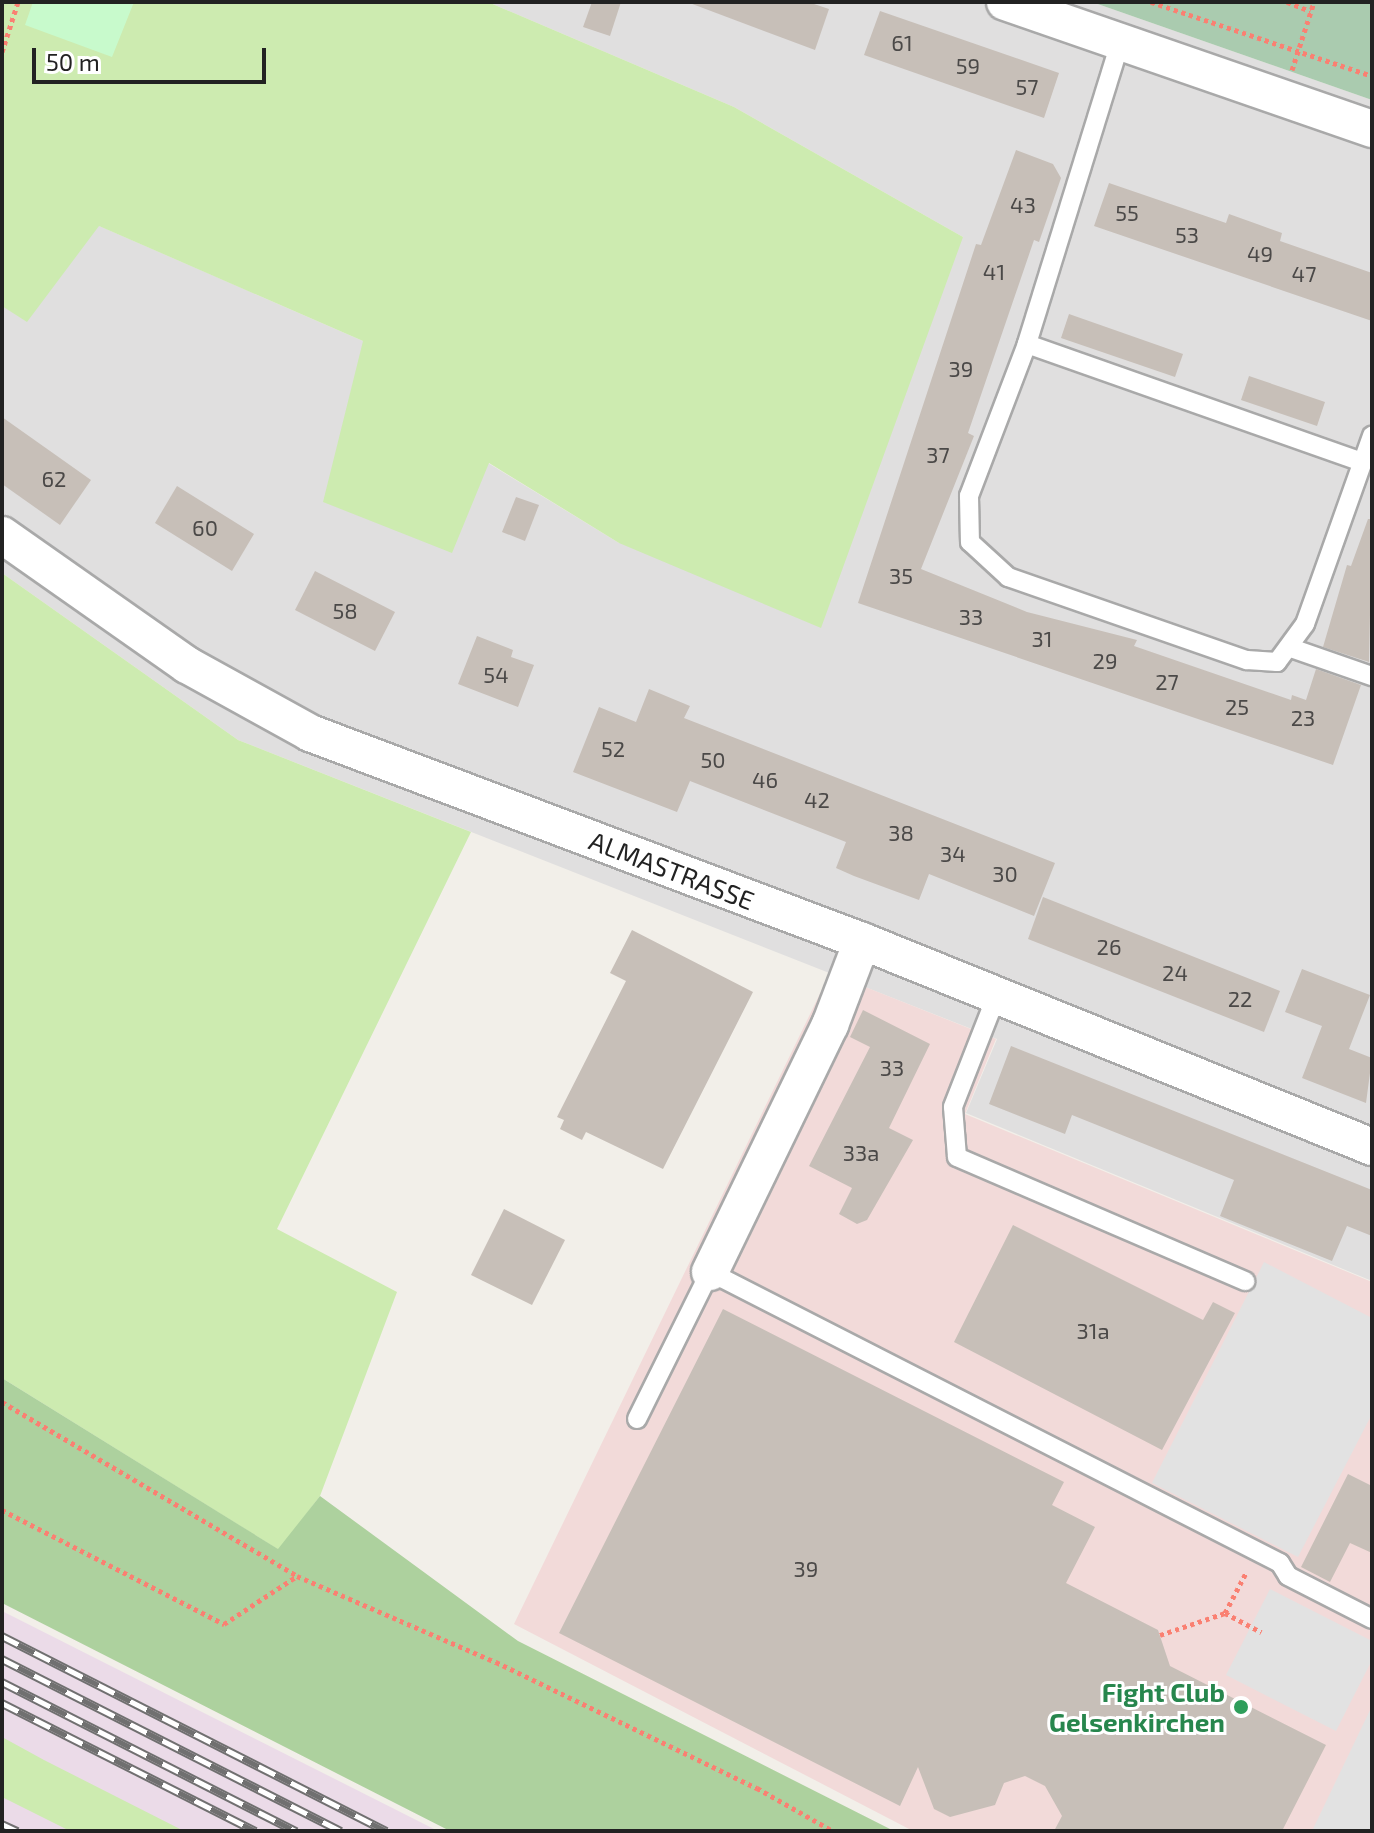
<!DOCTYPE html>
<html>
<head>
<meta charset="utf-8">
<style>
	body { margin:0 }
	#map { position:relative; width:1374px; height:1833px; overflow:hidden; background:#f2efe9; font-family:"Exo 2",sans-serif }
	div>[style] { position:absolute }
	.residential>* { inset:0; background:#e0dfdf }
	.commercial>* { inset:0; background:#f2dad9 }
	.industrial>* { inset:0; background:#ebdbe8 }
	.grass>* { inset:0; background:#cdebb0 }
	.forest>* { inset:0; background:#add19e }
	.cemetery>* { inset:0; background:#aacbaf }
	.park>* { inset:0; background:#c8facc }
	.parking>* { inset:0; background:#e2e2e2 }
	.building>* { inset:0; background:#c7bfb8 }
	.path>* { height:5px; margin-top:-2.5px; transform-origin:0; background:repeating-linear-gradient(90deg,#fa8072 0 4px,transparent 0 8px) }
	.roads { filter:drop-shadow(2px 0 #a9a9a9) drop-shadow(-2px 0 #a9a9a9) drop-shadow(0 2px #a9a9a9) drop-shadow(0 -2px #a9a9a9) }
	.service>* { height:18px; margin:-9px; padding:0 9px; transform-origin:9px; border-radius:9px; background:#fff }
	.minor>* { height:36px; margin:-18px; padding:0 18px; transform-origin:18px; border-radius:18px; background:#fff }
	.rail>* { height:9px; margin-top:-4.5px; transform-origin:0; background:repeating-linear-gradient(90deg,#fff 0 18px,#707070 0 36px); box-sizing:border-box; border-block:2px solid #707070 }
	.dots>* { width:22px; height:22px; translate:-50% -50%; box-sizing:border-box; border:4px solid #fff; border-radius:50% }
	span { translate:-50% -50%; white-space:nowrap; text-align:center; line-height:1.15; -webkit-text-stroke:6px #fff; paint-order:stroke }
	.number-label { font-size:22px; color:#4b4948 }
	.number-label span { -webkit-text-stroke-width:0 }
	.street-label { font-size:26px; color:#222 }
	.leisure-label { font-size:26px; color:#27864d; font-weight:700 }
	.right { translate:-100% -50%; text-align:right }
	.frame { position:absolute; inset:0; border:4px solid #222; pointer-events:none }
	.scale { position:absolute; left:32px; top:48px; width:234px; height:36px; box-sizing:border-box; border:4px solid #222; border-top:0; padding-left:10px; font-size:24px; line-height:28px; white-space:nowrap; color:#222; -webkit-text-stroke:6px #fff; paint-order:stroke }
</style>
</head>
<body>
<div id="map">
	<div class="residential">
		<i style="clip-path:polygon(2px 2px,65px 211px,363px 341px,488px 463px,619px 543px,963px 237px,734px 107px,488px 2px,1092px 2px,1372px 100px,1372px 1281px,966px 1113px,997px 1039px,238px 740px,2px 573px)"></i>
	</div>
	<div class="commercial">
		<i style="clip-path:polygon(830px 973px,996px 1039px,965px 1114px,1372px 1282px,1372px 1831px,913px 1831px,514px 1624px)"></i>
	</div>
	<div class="industrial">
		<i style="clip-path:polygon(2px 1611px,438px 1831px,2px 1831px)"></i>
	</div>
	<div class="grass">
		<i style="clip-path:polygon(2px 2px,488px 2px,734px 107px,963px 237px,821px 628px,619px 543px,489px 463px,452px 553px,323px 502px,363px 341px,99px 226px,27px 322px,2px 306px)"></i>
		<i style="clip-path:polygon(2px 573px,238px 740px,471px 832px,277px 1229px,397px 1292px,320px 1496px,279px 1550px,2px 1378px)"></i>
		<i style="clip-path:polygon(2px 1737px,44px 1760px,184px 1831px,70px 1831px,2px 1797px)"></i>
	</div>
	<div class="forest">
		<i style="clip-path:polygon(2px 1378px,278px 1549px,320px 1496px,518px 1641px,894px 1831px,450px 1831px,2px 1603px)"></i>
	</div>
	<div class="cemetery">
		<i style="clip-path:polygon(1092px 2px,1372px 2px,1372px 100px)"></i>
	</div>
	<div class="park">
		<i style="clip-path:polygon(33px 2px,134px 2px,112px 57px,25px 25px)"></i>
	</div>
	<div class="parking">
		<i style="clip-path:polygon(1264px 1262px,1372px 1318px,1372px 1414px,1298px 1557px,1152px 1483px)"></i>
		<i style="clip-path:polygon(1270px 1589px,1372px 1641px,1372px 1660px,1336px 1731px,1226px 1675px)"></i>
		<i style="clip-path:polygon(1372px 1706px,1372px 1831px,1312px 1831px)"></i>
	</div>
	<div class="building">
		<i style="clip-path:polygon(592px 2px,621px 2px,610px 36px,583px 27px)"></i>
		<i style="clip-path:polygon(687px 2px,808px 2px,829px 9px,815px 50px)"></i>
		<i style="clip-path:polygon(880px 11px,1059px 73px,1044px 118px,864px 55px)"></i>
		<i style="clip-path:polygon(1016px 150px,1053px 164px,1061px 178px,1039px 242px,1034px 240px,968px 433px,974px 436px,921px 569px,1027px 612px,1137px 640px,1134px 646px,1291px 700px,1292px 695px,1306px 700px,1316px 669px,1361px 685px,1333px 765px,858px 603px,976px 244px,981px 245px)"></i>
		<i style="clip-path:polygon(1109px 183px,1226px 223px,1229px 214px,1257px 224px,1282px 233px,1280px 241px,1372px 273px,1372px 321px,1094px 226px)"></i>
		<i style="clip-path:polygon(1069px 314px,1183px 354px,1175px 377px,1061px 338px)"></i>
		<i style="clip-path:polygon(1249px 376px,1325px 402px,1317px 426px,1241px 400px)"></i>
		<i style="clip-path:polygon(2px 417px,91px 480px,60px 525px,2px 484px)"></i>
		<i style="clip-path:polygon(177px 486px,254px 534px,232px 571px,155px 523px)"></i>
		<i style="clip-path:polygon(516px 497px,539px 505px,525px 541px,502px 532px)"></i>
		<i style="clip-path:polygon(1368px 519px,1372px 519px,1369px 662px,1323px 647px,1347px 565px,1351px 566px)"></i>
		<i style="clip-path:polygon(315px 571px,395px 612px,375px 651px,295px 610px)"></i>
		<i style="clip-path:polygon(477px 636px,513px 650px,511px 657px,534px 665px,518px 707px,458px 684px)"></i>
		<i style="clip-path:polygon(649px 689px,690px 706px,684px 718px,1055px 863px,1034px 916px,929px 874px,919px 900px,854px 876px,836px 868px,846px 842px,690px 781px,677px 812px,573px 772px,599px 707px,636px 722px)"></i>
		<i style="clip-path:polygon(1043px 897px,1280px 991px,1264px 1032px,1028px 939px)"></i>
		<i style="clip-path:polygon(632px 930px,753px 992px,663px 1169px,586px 1132px,582px 1140px,560px 1129px,564px 1120px,557px 1117px,626px 981px,610px 973px)"></i>
		<i style="clip-path:polygon(1302px 969px,1370px 995px,1349px 1049px,1372px 1058px,1366px 1103px,1302px 1078px,1322px 1026px,1285px 1012px)"></i>
		<i style="clip-path:polygon(863px 1010px,930px 1044px,889px 1128px,913px 1140px,867px 1220px,857px 1224px,839px 1214px,852px 1188px,809px 1166px,870px 1047px,850px 1037px)"></i>
		<i style="clip-path:polygon(1011px 1046px,1372px 1190px,1372px 1236px,1347px 1226px,1332px 1261px,1220px 1216px,1234px 1180px,1072px 1115px,1065px 1134px,989px 1104px)"></i>
		<i style="clip-path:polygon(504px 1209px,565px 1240px,532px 1305px,471px 1275px)"></i>
		<i style="clip-path:polygon(1013px 1225px,1203px 1320px,1213px 1302px,1235px 1313px,1162px 1450px,954px 1342px)"></i>
		<i style="clip-path:polygon(723px 1309px,1064px 1482px,1052px 1505px,1095px 1527px,1066px 1583px,1158px 1630px,1170px 1666px,1326px 1745px,1282px 1831px,1054px 1831px,1062px 1816px,1045px 1786px,1025px 1776px,1004px 1783px,995px 1805px,950px 1817px,934px 1809px,918px 1767px,900px 1806px,559px 1633px)"></i>
		<i style="clip-path:polygon(1348px 1474px,1372px 1486px,1372px 1553px,1350px 1543px,1330px 1582px,1301px 1567px)"></i>
	</div>
	<div class="path">
		<i style="left:1151px;top:2px;width:233px;rotate:18.5deg"></i>
		<i style="left:1287px;top:2px;width:25px;rotate:21deg"></i>
		<i style="left:2px;top:52px;width:52px;rotate:-72.3deg"></i>
		<i style="left:1292px;top:70px;width:71px;rotate:-72.1deg"></i>
		<i style="left:2px;top:1402px;width:342px;rotate:30.5deg"></i>
		<i style="left:297px;top:1576px;width:217px;rotate:23.4deg"></i>
		<i style="left:496px;top:1662px;width:290px;rotate:25.8deg"></i>
		<i style="left:757px;top:1788px;width:87px;rotate:29.5deg"></i>
		<i style="left:2px;top:1510px;width:250px;rotate:27.2deg"></i>
		<i style="left:224px;top:1624px;width:87px;rotate:-33.3deg"></i>
		<i style="left:1225px;top:1613px;width:41px;rotate:27.8deg"></i>
		<i style="left:1160px;top:1635px;width:69px;rotate:-18.7deg"></i>
		<i style="left:1225px;top:1613px;width:47px;rotate:-62.4deg"></i>
	</div>
	<div class="roads">
		<div class="service">
			<i style="left:1120px;top:43px;width:315px;rotate:107.2deg"></i>
			<i style="left:1027px;top:344px;width:163px;rotate:110.9deg"></i>
			<i style="left:969px;top:496px;width:46px;rotate:88.8deg"></i>
			<i style="left:970px;top:542px;width:52px;rotate:42.6deg"></i>
			<i style="left:1008px;top:577px;width:253px;rotate:19.2deg"></i>
			<i style="left:1247px;top:660px;width:30px;rotate:4deg"></i>
			<i style="left:1277px;top:662px;width:47px;rotate:-53.6deg"></i>
			<i style="left:1305px;top:624px;width:200px;rotate:-70.4deg"></i>
			<i style="left:1027px;top:344px;width:356px;rotate:19.4deg"></i>
			<i style="left:1291px;top:648px;width:86px;rotate:19.1deg"></i>
			<i style="left:996px;top:997px;width:118px;rotate:111.4deg"></i>
			<i style="left:953px;top:1107px;width:50px;rotate:85.4deg"></i>
			<i style="left:957px;top:1157px;width:314px;rotate:23.3deg"></i>
			<i style="left:637px;top:1419px;width:164px;rotate:-63.6deg"></i>
			<i style="left:710px;top:1272px;width:640px;rotate:27.05deg"></i>
			<i style="left:1280px;top:1563px;width:15px;rotate:58deg"></i>
			<i style="left:1288px;top:1576px;width:94px;rotate:27.1deg"></i>
		</div>
		<div class="minor">
			<i style="left:1005px;top:2px;width:388px;rotate:19.1deg"></i>
			<i style="left:2px;top:535px;width:226px;rotate:35.1deg"></i>
			<i style="left:187px;top:665px;width:141px;rotate:28.9deg"></i>
			<i style="left:310px;top:733px;width:590px;rotate:20.65deg"></i>
			<i style="left:862px;top:941px;width:550px;rotate:21.99deg"></i>
			<i style="left:710px;top:1272px;width:275px;rotate:-64.1deg"></i>
			<i style="left:830px;top:1025px;width:90px;rotate:-69.1deg"></i>
		</div>
	</div>
	<div class="rail">
		<i style="left:2px;top:1636px;width:431px;rotate:26.9deg"></i>
		<i style="left:2px;top:1659px;width:380px;rotate:26.9deg"></i>
		<i style="left:2px;top:1682px;width:330px;rotate:26.9deg"></i>
		<i style="left:2px;top:1703px;width:284px;rotate:26.8deg"></i>
		<i style="left:2px;top:1824px;width:17px;rotate:25deg"></i>
	</div>
	<div class="dots">
		<i style="left:1241px;top:1707px;background:#2e9e5b"></i>
	</div>
	<div class="number-label">
		<span style="left:902px;top:43px">61</span>
		<span style="left:968px;top:66px">59</span>
		<span style="left:1027px;top:87px">57</span>
		<span style="left:1023px;top:205px">43</span>
		<span style="left:1127px;top:213px">55</span>
		<span style="left:1187px;top:235px">53</span>
		<span style="left:1260px;top:254px">49</span>
		<span style="left:994px;top:272px">41</span>
		<span style="left:1304px;top:274px">47</span>
		<span style="left:961px;top:369px">39</span>
		<span style="left:938px;top:455px">37</span>
		<span style="left:54px;top:479px">62</span>
		<span style="left:205px;top:528px">60</span>
		<span style="left:901px;top:576px">35</span>
		<span style="left:345px;top:611px">58</span>
		<span style="left:971px;top:617px">33</span>
		<span style="left:1042px;top:639px">31</span>
		<span style="left:1105px;top:661px">29</span>
		<span style="left:496px;top:675px">54</span>
		<span style="left:1167px;top:682px">27</span>
		<span style="left:1237px;top:707px">25</span>
		<span style="left:1303px;top:718px">23</span>
		<span style="left:613px;top:749px">52</span>
		<span style="left:713px;top:760px">50</span>
		<span style="left:765px;top:780px">46</span>
		<span style="left:817px;top:800px">42</span>
		<span style="left:901px;top:833px">38</span>
		<span style="left:953px;top:854px">34</span>
		<span style="left:1005px;top:874px">30</span>
		<span style="left:1109px;top:947px">26</span>
		<span style="left:1175px;top:973px">24</span>
		<span style="left:1240px;top:999px">22</span>
		<span style="left:892px;top:1068px">33</span>
		<span style="left:861px;top:1153px">33a</span>
		<span style="left:1093px;top:1331px">31a</span>
		<span style="left:806px;top:1569px">39</span>
	</div>
	<div class="street-label">
		<span style="left:672px;top:870px;rotate:21deg">ALMASTRASSE</span>
	</div>
	<div class="leisure-label">
		<span class="right" style="left:1225px;top:1707px">Fight Club<br>Gelsenkirchen</span>
	</div>
	<div class="frame"></div>
	<div class="scale">50 m</div>
</div>
</body>
</html>
